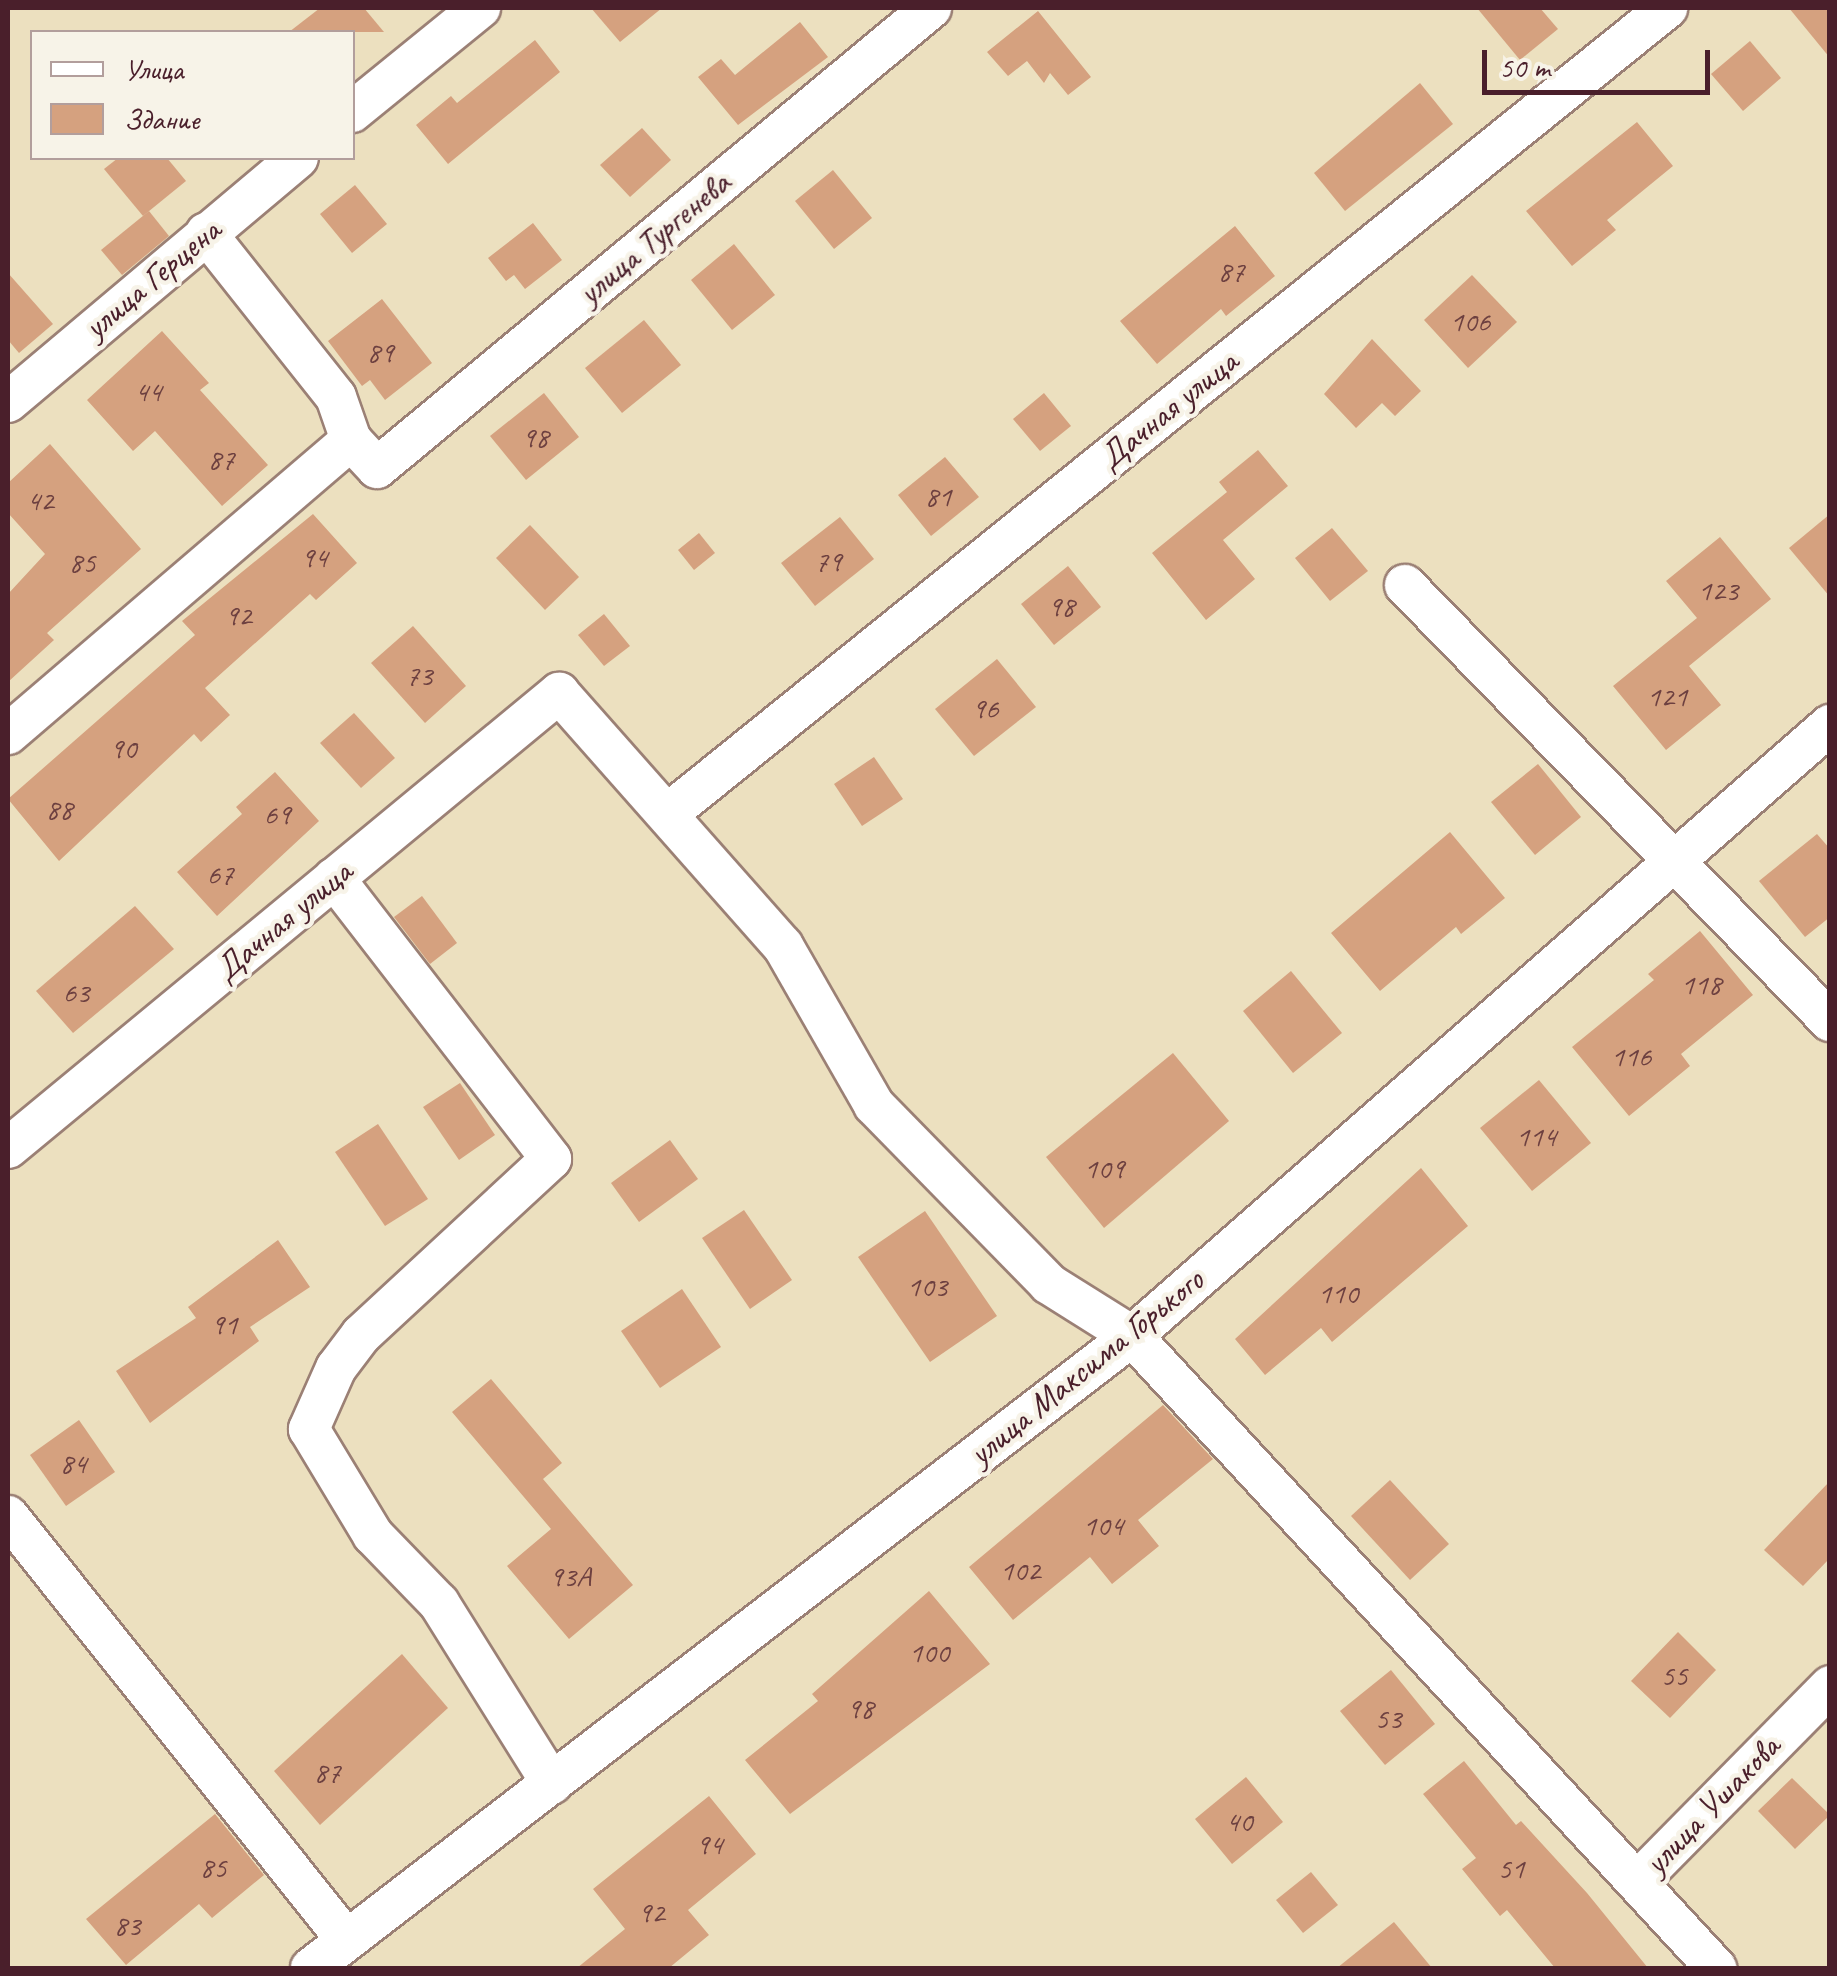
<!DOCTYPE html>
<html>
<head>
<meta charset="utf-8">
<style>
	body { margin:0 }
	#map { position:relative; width:1837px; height:1976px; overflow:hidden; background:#ece0bf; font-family:Caveat,sans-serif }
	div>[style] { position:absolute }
	.building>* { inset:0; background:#d5a17f }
	.roads { filter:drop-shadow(2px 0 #9b8075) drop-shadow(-2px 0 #9b8075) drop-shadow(0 2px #9b8075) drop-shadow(0 -2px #9b8075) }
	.minor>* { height:40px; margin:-20px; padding:0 20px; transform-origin:20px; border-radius:20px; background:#fff }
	span { translate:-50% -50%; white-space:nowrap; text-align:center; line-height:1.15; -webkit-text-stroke:9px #f7f3e8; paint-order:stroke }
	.number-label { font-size:30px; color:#6d4040 }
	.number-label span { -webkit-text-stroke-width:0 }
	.street-label { font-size:35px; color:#4a1f2b }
	.frame { position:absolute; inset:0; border:10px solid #4a1f2b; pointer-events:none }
	.legend { position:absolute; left:30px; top:30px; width:325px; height:130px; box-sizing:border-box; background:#f7f3e8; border:2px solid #b29e9c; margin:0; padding:12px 18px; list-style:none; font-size:30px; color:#4a1f2b }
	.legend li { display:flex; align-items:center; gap:20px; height:50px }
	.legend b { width:50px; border:2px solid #b29e9c }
	.scale { position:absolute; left:1482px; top:50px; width:228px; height:45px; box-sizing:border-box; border:5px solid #4a1f2b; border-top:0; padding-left:12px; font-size:30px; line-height:35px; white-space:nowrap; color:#4a1f2b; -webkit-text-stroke:8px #f7f3e8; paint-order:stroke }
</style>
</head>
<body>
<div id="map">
	<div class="building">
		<i style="clip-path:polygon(320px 8px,364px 8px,384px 32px,289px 32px)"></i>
		<i style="clip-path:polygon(591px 8px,662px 8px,620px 42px)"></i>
		<i style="clip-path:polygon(1477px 8px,1540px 8px,1558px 29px,1520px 60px)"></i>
		<i style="clip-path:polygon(1789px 8px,1830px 8px,1830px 58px)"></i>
		<i style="clip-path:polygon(1038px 11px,1091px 77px,1068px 95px,1050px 73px,1044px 83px,1027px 61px,1008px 76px,987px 52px)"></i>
		<i style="clip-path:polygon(800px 22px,828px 57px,738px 125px,698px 77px,721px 59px,735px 75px)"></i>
		<i style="clip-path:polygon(535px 40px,560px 72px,448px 164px,416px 125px,451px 96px,457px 103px)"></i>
		<i style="clip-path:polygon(1750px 41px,1781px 78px,1743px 111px,1711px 74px)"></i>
		<i style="clip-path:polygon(1420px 83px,1453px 124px,1345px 211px,1314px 173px)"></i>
		<i style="clip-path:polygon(1637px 122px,1673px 166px,1607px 220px,1616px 230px,1572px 266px,1526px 211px)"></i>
		<i style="clip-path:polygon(642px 128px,671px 160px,630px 197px,600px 165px)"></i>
		<i style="clip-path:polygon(118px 158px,167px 158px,186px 181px,143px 216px,104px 169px)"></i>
		<i style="clip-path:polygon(833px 170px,872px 218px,834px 249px,795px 201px)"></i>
		<i style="clip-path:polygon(355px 185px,387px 224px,352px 253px,320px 214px)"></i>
		<i style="clip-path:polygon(149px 211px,169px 236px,122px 275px,101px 250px)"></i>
		<i style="clip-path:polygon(533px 223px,562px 260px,525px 289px,514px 275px,506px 281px,488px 258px)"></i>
		<i style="clip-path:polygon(1235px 226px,1275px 276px,1226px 316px,1221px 309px,1157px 364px,1120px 321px)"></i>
		<i style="clip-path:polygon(734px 244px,775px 295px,732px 330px,691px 280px)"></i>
		<i style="clip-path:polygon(8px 273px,53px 324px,19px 353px,8px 340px)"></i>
		<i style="clip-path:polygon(1472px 275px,1517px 322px,1468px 368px,1424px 320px)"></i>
		<i style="clip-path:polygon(382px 299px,432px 363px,385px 400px,370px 380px,362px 386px,328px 341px)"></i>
		<i style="clip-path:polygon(644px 320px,681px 365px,622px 413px,585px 368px)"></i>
		<i style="clip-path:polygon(162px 331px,209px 383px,200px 390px,268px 465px,222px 506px,155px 431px,133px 451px,87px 400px)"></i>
		<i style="clip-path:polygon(1372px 339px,1421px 391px,1395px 416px,1382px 403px,1356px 428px,1324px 394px)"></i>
		<i style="clip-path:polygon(544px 393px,579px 437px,526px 480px,490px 436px)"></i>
		<i style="clip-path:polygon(1044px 393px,1071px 426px,1040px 451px,1013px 419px)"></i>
		<i style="clip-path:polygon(50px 444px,141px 549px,47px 633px,54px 640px,8px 682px,8px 594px,45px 554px,8px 513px,8px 483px)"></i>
		<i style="clip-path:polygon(1258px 450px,1288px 486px,1223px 540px,1255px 579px,1206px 620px,1152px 553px,1227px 492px,1219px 482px)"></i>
		<i style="clip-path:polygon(945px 457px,979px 497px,931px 536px,898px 495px)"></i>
		<i style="clip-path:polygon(313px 514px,357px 563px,316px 600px,310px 594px,205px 688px,230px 715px,201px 742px,194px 734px,59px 861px,8px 799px,195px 635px,182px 621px)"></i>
		<i style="clip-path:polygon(1830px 514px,1830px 597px,1789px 548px)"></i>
		<i style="clip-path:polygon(840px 517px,874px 559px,815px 606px,781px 563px)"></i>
		<i style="clip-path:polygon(530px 525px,579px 577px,545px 610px,496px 558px)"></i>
		<i style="clip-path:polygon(1332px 528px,1368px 571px,1330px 601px,1295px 558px)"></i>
		<i style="clip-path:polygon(699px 533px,715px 553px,694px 570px,678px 550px)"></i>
		<i style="clip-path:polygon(1720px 537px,1771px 599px,1689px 666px,1721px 705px,1666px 750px,1613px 686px,1697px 618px,1666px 581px)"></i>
		<i style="clip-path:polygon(1068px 566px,1101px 607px,1054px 645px,1021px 604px)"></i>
		<i style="clip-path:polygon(604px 614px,630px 646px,604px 666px,578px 635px)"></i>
		<i style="clip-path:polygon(413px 626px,466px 686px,425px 723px,371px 663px)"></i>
		<i style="clip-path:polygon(997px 659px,1036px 707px,974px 756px,935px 709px)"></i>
		<i style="clip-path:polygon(354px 713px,395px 758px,361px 788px,320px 743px)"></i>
		<i style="clip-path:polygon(874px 757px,903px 799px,862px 826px,834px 784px)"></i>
		<i style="clip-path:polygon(1538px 764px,1581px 817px,1535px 855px,1491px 802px)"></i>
		<i style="clip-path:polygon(275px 772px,319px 821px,217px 916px,177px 872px,242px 814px,236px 807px)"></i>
		<i style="clip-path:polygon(1450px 832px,1505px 898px,1461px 934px,1456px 927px,1380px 991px,1331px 933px)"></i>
		<i style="clip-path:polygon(1817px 834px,1830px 849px,1830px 917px,1805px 937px,1759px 881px)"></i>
		<i style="clip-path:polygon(422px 896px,457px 943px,430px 964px,394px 917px)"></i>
		<i style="clip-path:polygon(135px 906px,174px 949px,73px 1033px,36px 991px)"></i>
		<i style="clip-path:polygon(1700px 931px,1753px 995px,1681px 1054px,1690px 1066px,1629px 1116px,1572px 1047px,1654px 980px,1648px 974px)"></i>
		<i style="clip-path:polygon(1291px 971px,1342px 1033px,1293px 1073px,1243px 1011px)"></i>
		<i style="clip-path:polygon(1173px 1053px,1229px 1121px,1104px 1228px,1046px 1157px)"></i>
		<i style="clip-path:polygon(1539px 1080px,1591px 1143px,1532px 1191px,1480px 1128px)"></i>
		<i style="clip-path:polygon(460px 1083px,495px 1135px,459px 1160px,423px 1107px)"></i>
		<i style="clip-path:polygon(378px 1124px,428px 1199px,385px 1226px,335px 1152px)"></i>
		<i style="clip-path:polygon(670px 1140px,698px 1179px,639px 1222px,611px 1183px)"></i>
		<i style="clip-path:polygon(1421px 1168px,1468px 1226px,1332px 1342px,1321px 1328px,1265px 1375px,1235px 1339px)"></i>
		<i style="clip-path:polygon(744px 1210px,792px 1280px,750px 1309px,702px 1238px)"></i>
		<i style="clip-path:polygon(925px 1211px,997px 1316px,930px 1362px,858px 1257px)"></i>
		<i style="clip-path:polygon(278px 1240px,310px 1287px,250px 1327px,259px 1341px,150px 1423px,116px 1371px,196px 1318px,188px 1307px)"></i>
		<i style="clip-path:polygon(682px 1289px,721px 1347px,660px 1388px,621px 1331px)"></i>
		<i style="clip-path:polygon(491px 1379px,562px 1463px,543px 1479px,633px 1585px,569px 1639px,507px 1566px,551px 1529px,452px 1412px)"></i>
		<i style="clip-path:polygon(1163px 1405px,1213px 1459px,1138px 1520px,1159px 1546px,1112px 1584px,1090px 1557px,1013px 1620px,969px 1567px)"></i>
		<i style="clip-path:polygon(79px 1420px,115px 1472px,66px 1506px,30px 1455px)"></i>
		<i style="clip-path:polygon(1390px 1480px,1449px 1544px,1410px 1580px,1351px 1516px)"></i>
		<i style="clip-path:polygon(1830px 1481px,1830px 1558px,1803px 1586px,1764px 1550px)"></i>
		<i style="clip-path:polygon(929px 1591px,990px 1664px,790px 1814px,745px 1760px,818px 1701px,812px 1694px)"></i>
		<i style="clip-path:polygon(1678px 1632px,1716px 1670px,1670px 1718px,1631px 1681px)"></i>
		<i style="clip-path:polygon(402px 1654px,448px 1708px,320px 1825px,274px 1771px)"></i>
		<i style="clip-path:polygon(1391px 1670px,1435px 1724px,1385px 1765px,1340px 1711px)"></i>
		<i style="clip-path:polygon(1464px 1761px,1516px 1825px,1521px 1821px,1587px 1893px,1648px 1968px,1555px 1968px,1507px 1910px,1500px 1916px,1462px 1869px,1476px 1858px,1423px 1794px)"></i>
		<i style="clip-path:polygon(1246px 1777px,1283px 1822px,1232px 1864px,1195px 1819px)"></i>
		<i style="clip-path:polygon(1792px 1778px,1830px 1815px,1795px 1849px,1758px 1811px)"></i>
		<i style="clip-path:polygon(709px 1796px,756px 1854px,688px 1910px,709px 1935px,669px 1968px,577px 1968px,625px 1929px,593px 1889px)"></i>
		<i style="clip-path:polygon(215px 1814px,264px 1875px,212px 1918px,199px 1904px,126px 1965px,86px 1919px)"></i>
		<i style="clip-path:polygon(1311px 1872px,1338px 1905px,1303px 1933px,1276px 1900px)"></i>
		<i style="clip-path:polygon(1394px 1922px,1432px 1968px,1337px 1968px)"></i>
	</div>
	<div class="roads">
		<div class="minor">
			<i style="left:352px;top:112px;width:165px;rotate:-39.1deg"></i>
			<i style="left:206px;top:233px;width:209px;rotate:51.6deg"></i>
			<i style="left:336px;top:397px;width:46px;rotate:70.8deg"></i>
			<i style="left:351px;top:440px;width:38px;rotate:47deg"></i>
			<i style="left:377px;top:468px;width:720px;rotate:-39.7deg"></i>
			<i style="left:8px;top:402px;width:379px;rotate:-40.1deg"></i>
			<i style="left:1405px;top:585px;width:609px;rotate:45.73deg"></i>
			<i style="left:8px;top:734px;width:452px;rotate:-40.6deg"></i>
			<i style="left:670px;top:812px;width:1281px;rotate:-38.88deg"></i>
			<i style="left:334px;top:878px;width:355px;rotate:52.3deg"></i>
			<i style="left:551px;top:1159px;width:259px;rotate:137.2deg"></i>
			<i style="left:361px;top:1335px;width:41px;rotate:127.1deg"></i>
			<i style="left:336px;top:1368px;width:67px;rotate:113.9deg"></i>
			<i style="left:309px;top:1429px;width:124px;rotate:58.9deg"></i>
			<i style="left:373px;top:1535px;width:95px;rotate:45.9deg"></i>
			<i style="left:439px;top:1603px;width:213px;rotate:58deg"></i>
			<i style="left:8px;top:1148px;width:715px;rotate:-39.55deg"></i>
			<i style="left:559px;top:693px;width:338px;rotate:48.5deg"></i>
			<i style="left:783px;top:946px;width:183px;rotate:60.2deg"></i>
			<i style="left:874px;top:1105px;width:250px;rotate:45.6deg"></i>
			<i style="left:1049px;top:1284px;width:98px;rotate:32.1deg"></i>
			<i style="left:1132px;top:1336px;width:861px;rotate:47.26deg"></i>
			<i style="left:8px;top:1516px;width:540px;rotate:51.39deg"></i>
			<i style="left:1637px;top:1882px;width:275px;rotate:-45.4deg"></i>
			<i style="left:311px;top:1968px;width:1036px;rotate:-37.59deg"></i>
			<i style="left:1132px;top:1336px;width:928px;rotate:-41.2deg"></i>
		</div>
	</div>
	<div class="number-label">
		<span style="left:1231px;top:271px">87</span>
		<span style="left:1470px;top:321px">106</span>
		<span style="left:380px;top:352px">89</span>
		<span style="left:148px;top:391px">44</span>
		<span style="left:535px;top:437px">98</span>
		<span style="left:221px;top:459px">87</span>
		<span style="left:938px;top:496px">81</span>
		<span style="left:40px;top:500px">42</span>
		<span style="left:314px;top:557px">94</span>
		<span style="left:828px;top:561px">79</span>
		<span style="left:82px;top:562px">85</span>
		<span style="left:1718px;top:590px">123</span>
		<span style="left:1061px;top:606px">98</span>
		<span style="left:238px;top:615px">92</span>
		<span style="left:419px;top:675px">73</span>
		<span style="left:1667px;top:696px">121</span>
		<span style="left:985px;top:708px">96</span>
		<span style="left:123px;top:748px">90</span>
		<span style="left:59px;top:809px">88</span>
		<span style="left:277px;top:814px">69</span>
		<span style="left:220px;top:874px">67</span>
		<span style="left:1701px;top:984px">118</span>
		<span style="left:76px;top:992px">63</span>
		<span style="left:1631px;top:1056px">116</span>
		<span style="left:1536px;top:1136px">114</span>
		<span style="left:1104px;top:1168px">109</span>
		<span style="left:927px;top:1286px">103</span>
		<span style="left:1338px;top:1293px">110</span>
		<span style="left:224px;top:1324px">91</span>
		<span style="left:73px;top:1463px">84</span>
		<span style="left:1103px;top:1525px">104</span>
		<span style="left:1020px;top:1570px">102</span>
		<span style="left:570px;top:1576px">93А</span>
		<span style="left:929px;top:1652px">100</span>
		<span style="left:1674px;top:1675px">55</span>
		<span style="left:860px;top:1708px">98</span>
		<span style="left:1388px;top:1718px">53</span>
		<span style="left:327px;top:1772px">87</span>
		<span style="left:1239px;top:1821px">40</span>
		<span style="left:709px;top:1844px">94</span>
		<span style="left:213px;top:1867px">85</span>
		<span style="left:1511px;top:1868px">51</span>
		<span style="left:651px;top:1912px">92</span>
		<span style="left:127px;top:1925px">83</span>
	</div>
	<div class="street-label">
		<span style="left:654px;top:238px;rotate:-40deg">улица Тургенева</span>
		<span style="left:152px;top:279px;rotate:-40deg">улица Герцена</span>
		<span style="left:1168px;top:410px;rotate:-39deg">Дачная улица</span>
		<span style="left:283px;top:921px;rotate:-40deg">Дачная улица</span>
		<span style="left:1086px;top:1367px;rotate:-39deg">улица Максима Горького</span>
		<span style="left:1712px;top:1805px;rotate:-46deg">улица Ушакова</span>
	</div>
	<div class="frame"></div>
	<ul class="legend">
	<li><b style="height:12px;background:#fff"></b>Улица</li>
	<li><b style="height:28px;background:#d5a17f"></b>Здание</li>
	</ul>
	<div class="scale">50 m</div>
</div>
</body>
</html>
